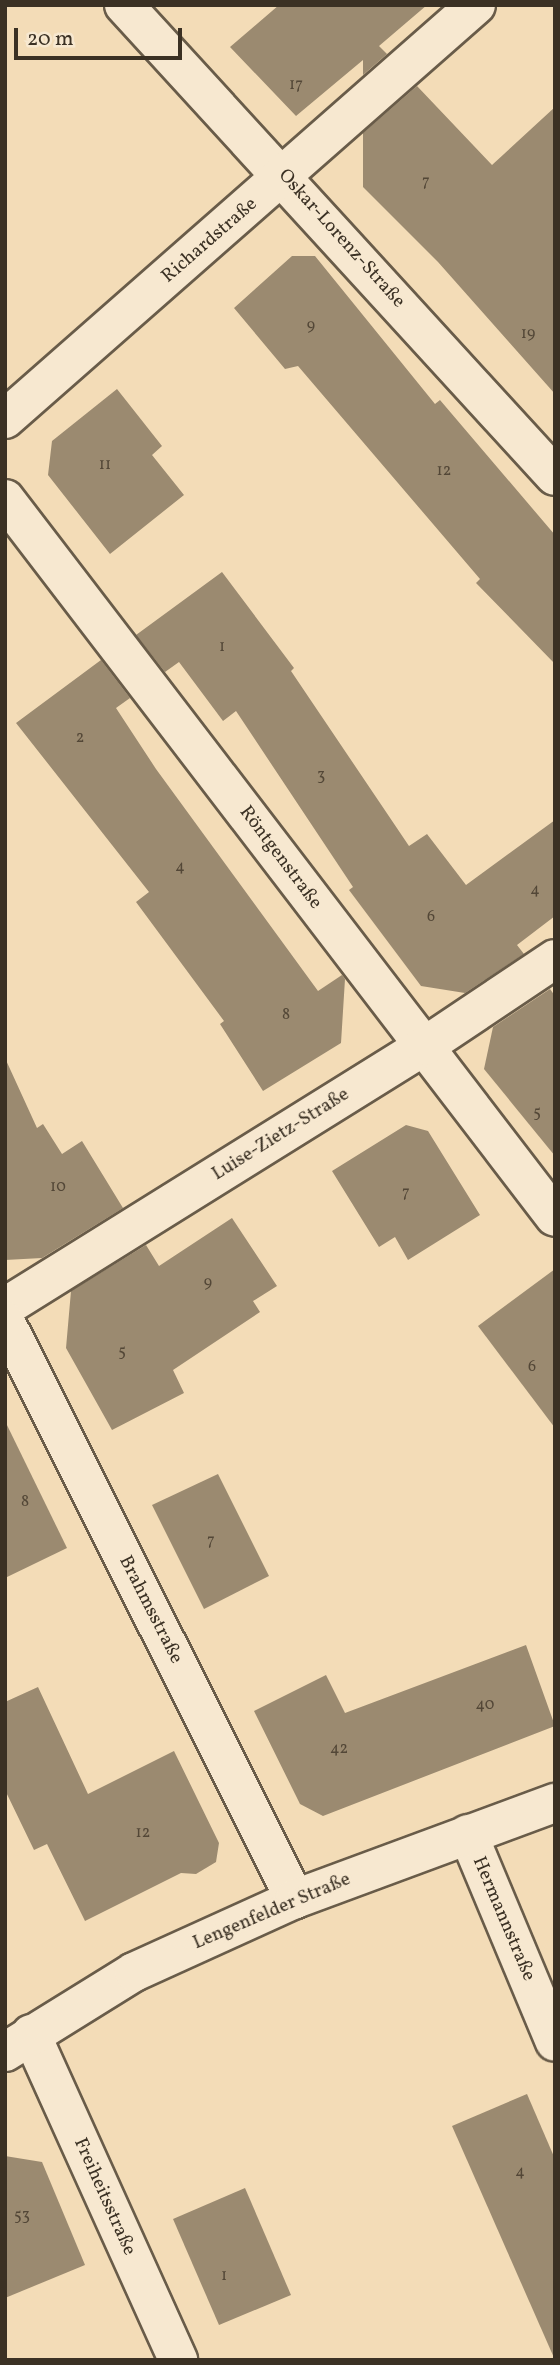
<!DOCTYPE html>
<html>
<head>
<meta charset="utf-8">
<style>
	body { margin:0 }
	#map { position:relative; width:560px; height:2365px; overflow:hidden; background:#f3dcb7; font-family:Vollkorn,serif }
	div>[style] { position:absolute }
	.building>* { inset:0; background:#9b8a70 }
	.roads { filter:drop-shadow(2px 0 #695c49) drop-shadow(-2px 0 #695c49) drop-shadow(0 2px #695c49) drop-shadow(0 -2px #695c49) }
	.minor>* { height:38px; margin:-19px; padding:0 19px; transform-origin:19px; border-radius:19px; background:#f7e8d0 }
	.tertiary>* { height:38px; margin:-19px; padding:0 19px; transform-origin:19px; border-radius:19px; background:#f7e8d0 }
	.secondary>* { height:38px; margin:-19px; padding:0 19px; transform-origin:19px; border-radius:19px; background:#f7e8d0 }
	span { translate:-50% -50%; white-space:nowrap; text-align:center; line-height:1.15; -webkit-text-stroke:6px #f7e8d0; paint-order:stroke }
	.number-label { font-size:16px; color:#534737 }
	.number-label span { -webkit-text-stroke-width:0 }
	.street-label { font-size:19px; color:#3b3124 }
	.frame { position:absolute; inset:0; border:7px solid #3b3124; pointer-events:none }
	.scale { position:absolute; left:14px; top:28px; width:168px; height:32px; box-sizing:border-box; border:4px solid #3b3124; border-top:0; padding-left:9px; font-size:21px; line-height:24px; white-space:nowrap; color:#3b3124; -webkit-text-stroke:5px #f7e8d0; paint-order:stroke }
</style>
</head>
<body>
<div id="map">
	<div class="building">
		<i style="clip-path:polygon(279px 5px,427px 5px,379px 46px,387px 54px,363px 75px,363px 60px,296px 116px,230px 47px)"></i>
		<i style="clip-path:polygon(417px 86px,492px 165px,555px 107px,555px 394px,438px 262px,363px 187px,363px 133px)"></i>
		<i style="clip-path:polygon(292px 256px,315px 256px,435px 404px,440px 400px,555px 535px,555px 664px,476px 583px,480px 579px,298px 366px,285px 369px,234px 308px)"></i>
		<i style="clip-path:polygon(117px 389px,162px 446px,152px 455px,184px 495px,110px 554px,48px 475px,52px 441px)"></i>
		<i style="clip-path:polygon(222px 572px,294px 668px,291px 671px,409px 846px,427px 834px,466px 885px,555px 820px,555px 916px,517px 945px,524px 954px,465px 993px,421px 986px,349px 890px,353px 887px,236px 711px,223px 721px,179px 662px,165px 672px,136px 635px)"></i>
		<i style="clip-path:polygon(101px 660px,130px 698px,116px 708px,156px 769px,318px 991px,342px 975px,345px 979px,341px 1043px,263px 1091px,220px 1024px,224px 1021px,136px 902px,149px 892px,16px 723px)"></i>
		<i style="clip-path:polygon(550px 989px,555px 996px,555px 1156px,484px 1069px,493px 1027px)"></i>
		<i style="clip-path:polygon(5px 1058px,37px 1128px,43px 1124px,62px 1154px,82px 1141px,123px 1208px,42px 1258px,5px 1260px)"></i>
		<i style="clip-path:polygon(406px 1125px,428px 1131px,480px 1215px,408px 1260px,395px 1237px,379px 1247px,332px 1171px)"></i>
		<i style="clip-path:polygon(232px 1218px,277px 1286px,253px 1301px,260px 1312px,173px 1370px,184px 1393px,112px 1430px,66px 1348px,71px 1291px,146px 1245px,159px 1266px)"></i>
		<i style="clip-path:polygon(555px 1269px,555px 1428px,478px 1326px)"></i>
		<i style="clip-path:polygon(5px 1421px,67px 1548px,5px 1578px)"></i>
		<i style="clip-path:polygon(218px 1474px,269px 1576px,204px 1609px,152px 1505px)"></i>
		<i style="clip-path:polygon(526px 1645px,555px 1726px,323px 1816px,300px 1804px,254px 1711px,326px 1675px,345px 1713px)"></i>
		<i style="clip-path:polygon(38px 1687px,88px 1794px,174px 1751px,219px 1843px,216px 1862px,196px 1874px,181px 1873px,85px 1921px,47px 1844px,34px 1850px,5px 1790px,5px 1702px)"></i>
		<i style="clip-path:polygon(527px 2094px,555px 2159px,555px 2360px,452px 2126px)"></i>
		<i style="clip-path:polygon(5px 2156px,42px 2162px,85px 2265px,5px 2298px)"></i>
		<i style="clip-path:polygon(245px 2188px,291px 2295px,219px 2325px,173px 2219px)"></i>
	</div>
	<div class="roads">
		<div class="minor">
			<i style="left:124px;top:5px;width:638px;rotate:47.54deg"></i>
			<i style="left:5px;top:419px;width:627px;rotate:-41.31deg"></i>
			<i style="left:5px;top:499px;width:904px;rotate:52.55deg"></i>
			<i style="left:5px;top:1307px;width:494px;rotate:-31.9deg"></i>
			<i style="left:425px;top:1046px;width:156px;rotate:-33.8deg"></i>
			<i style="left:5px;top:1321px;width:647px;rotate:63.36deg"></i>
			<i style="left:468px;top:1834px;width:225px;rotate:67.3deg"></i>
		</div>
		<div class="tertiary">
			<i style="left:31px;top:2034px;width:358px;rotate:65.7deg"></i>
		</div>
		<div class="secondary">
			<i style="left:5px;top:2052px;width:152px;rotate:-31.8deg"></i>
			<i style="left:134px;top:1972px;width:177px;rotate:-24.4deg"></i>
			<i style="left:295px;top:1899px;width:277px;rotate:-20.3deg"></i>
		</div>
	</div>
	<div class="number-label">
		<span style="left:296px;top:85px">17</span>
		<span style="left:426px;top:182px">7</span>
		<span style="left:311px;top:326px">9</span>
		<span style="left:528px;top:334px">19</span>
		<span style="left:105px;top:465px">11</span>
		<span style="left:444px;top:471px">12</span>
		<span style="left:222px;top:647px">1</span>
		<span style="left:80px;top:738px">2</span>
		<span style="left:321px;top:776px">3</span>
		<span style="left:180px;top:867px">4</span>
		<span style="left:535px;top:890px">4</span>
		<span style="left:431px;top:917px">6</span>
		<span style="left:286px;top:1015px">8</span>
		<span style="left:537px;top:1113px">5</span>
		<span style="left:58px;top:1187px">10</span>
		<span style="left:406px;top:1193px">7</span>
		<span style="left:208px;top:1283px">9</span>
		<span style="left:122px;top:1352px">5</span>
		<span style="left:532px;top:1367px">6</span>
		<span style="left:25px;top:1502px">8</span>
		<span style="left:211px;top:1541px">7</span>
		<span style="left:485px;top:1705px">40</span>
		<span style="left:339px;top:1749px">42</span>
		<span style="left:143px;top:1833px">12</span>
		<span style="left:520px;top:2172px">4</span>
		<span style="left:22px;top:2216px">53</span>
		<span style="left:224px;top:2276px">1</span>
	</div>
	<div class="street-label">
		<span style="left:341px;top:239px;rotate:48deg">Oskar-Lorenz-Straße</span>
		<span style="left:210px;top:241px;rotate:-41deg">Richardstraße</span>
		<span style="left:280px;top:858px;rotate:53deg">Röntgenstraße</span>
		<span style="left:281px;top:1135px;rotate:-32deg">Luise-Zietz-Straße</span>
		<span style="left:150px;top:1610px;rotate:63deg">Brahmsstraße</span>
		<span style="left:272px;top:1912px;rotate:-23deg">Lengenfelder Straße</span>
		<span style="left:503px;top:1919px;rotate:67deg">Hermannstraße</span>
		<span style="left:104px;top:2197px;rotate:66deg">Freiheitsstraße</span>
	</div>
	<div class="frame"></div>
	<div class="scale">20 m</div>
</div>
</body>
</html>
